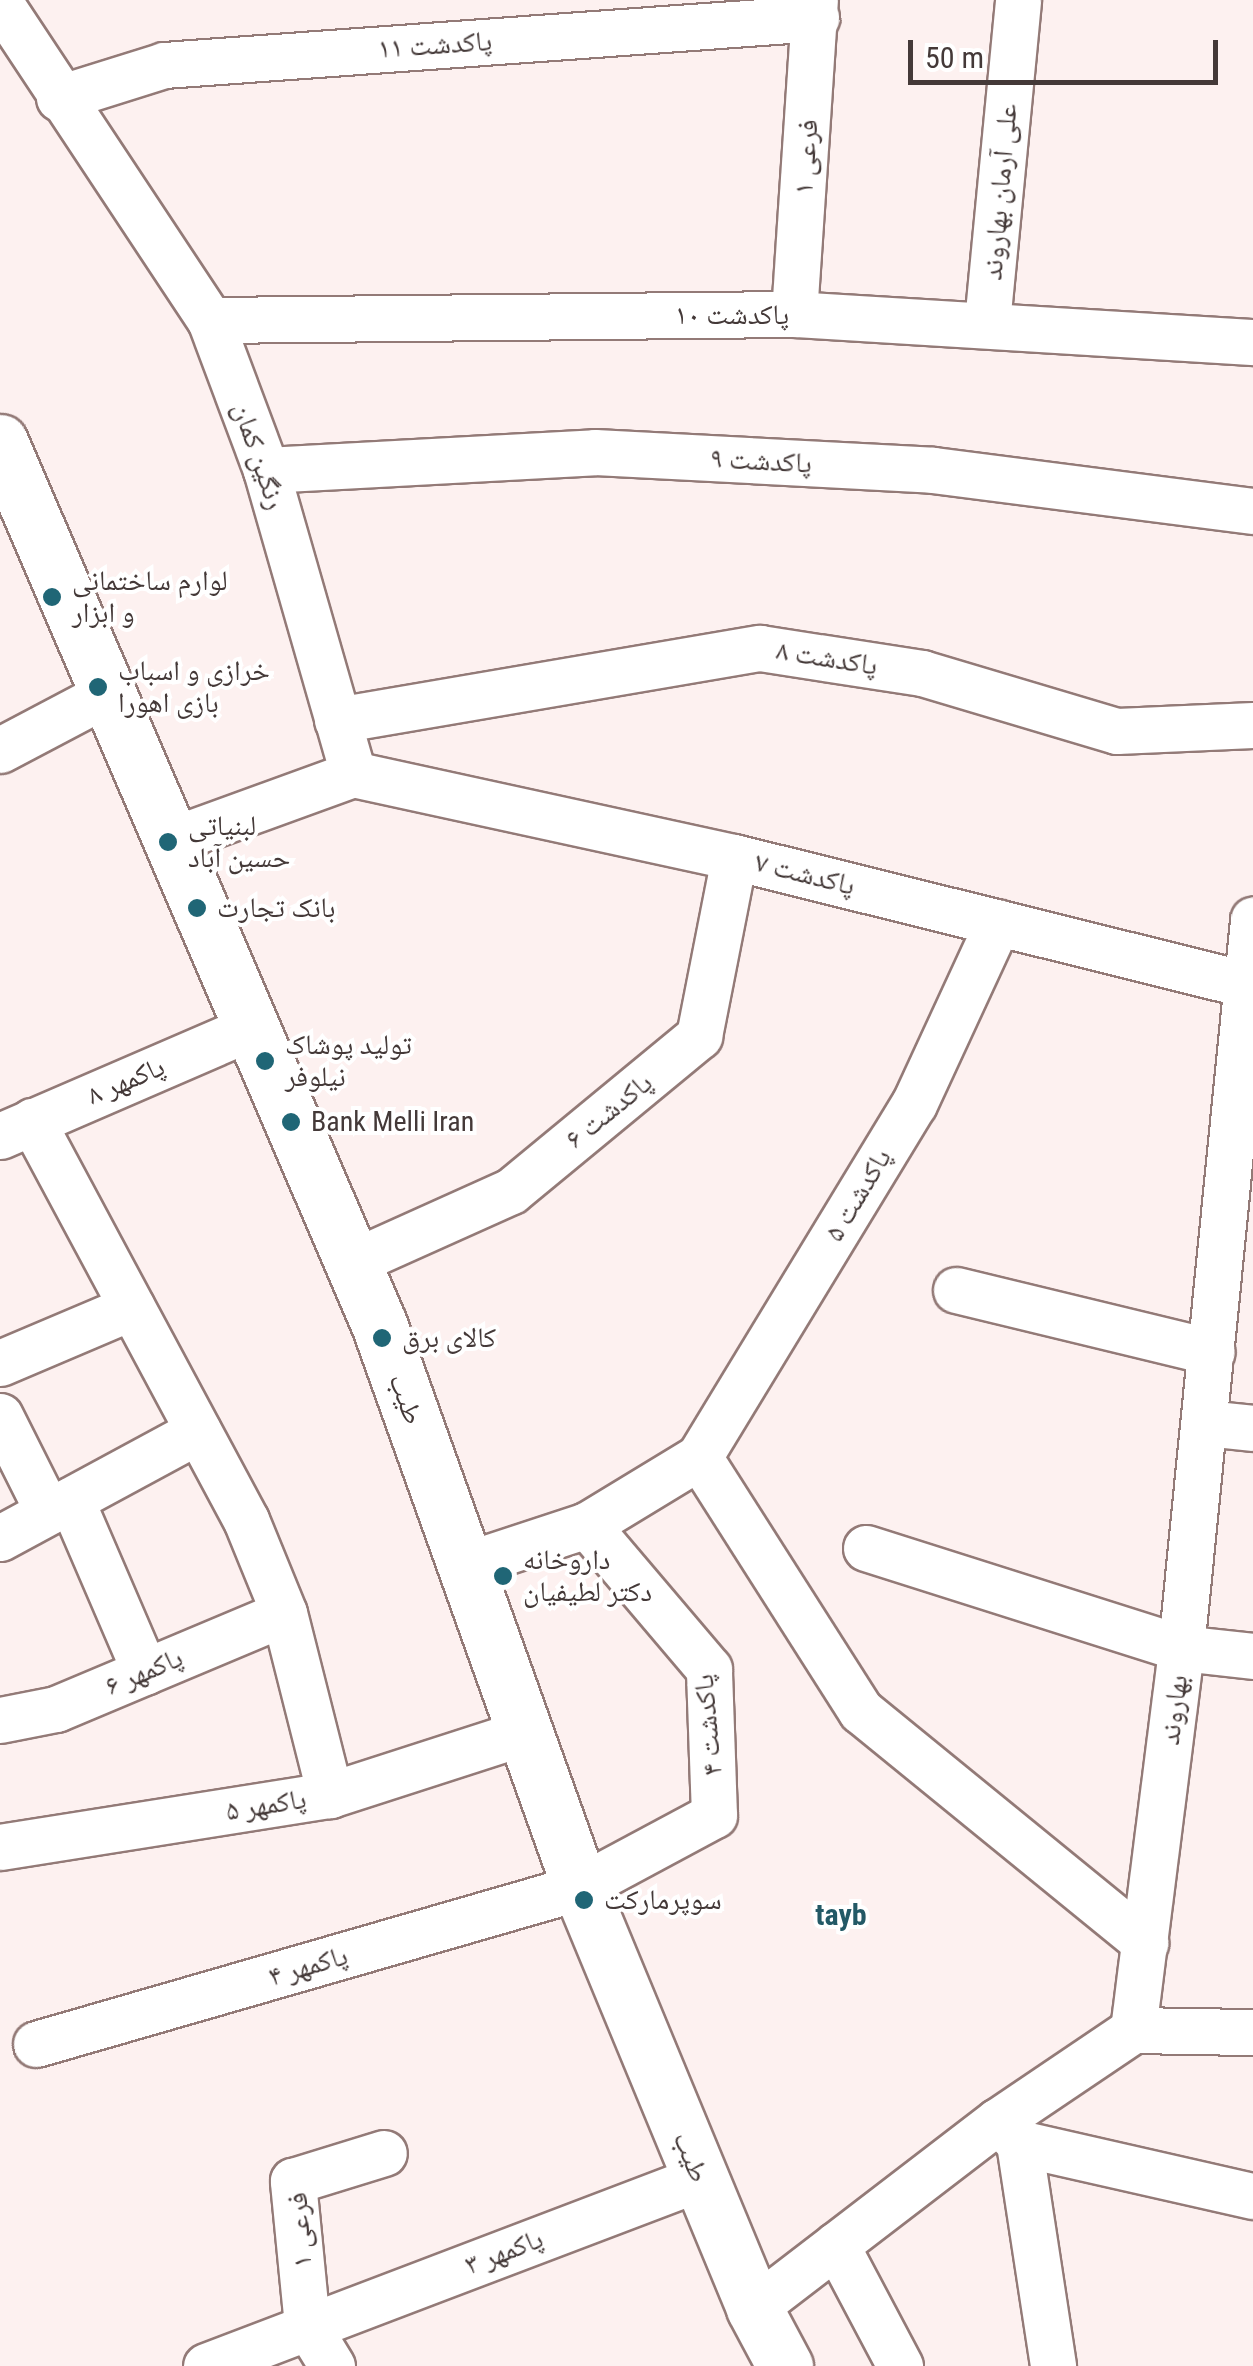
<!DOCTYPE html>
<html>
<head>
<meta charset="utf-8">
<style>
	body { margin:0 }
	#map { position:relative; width:1253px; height:2366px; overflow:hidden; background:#fdf1f0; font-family:"Roboto Condensed","Noto Naskh Arabic",sans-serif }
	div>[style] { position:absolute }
	.roads { filter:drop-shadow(2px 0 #937a77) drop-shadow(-2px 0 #937a77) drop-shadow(0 2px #937a77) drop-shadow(0 -2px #937a77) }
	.minor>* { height:45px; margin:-22.5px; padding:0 22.5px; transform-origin:22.5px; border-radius:22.5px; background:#fff }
	.secondary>* { height:55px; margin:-27.5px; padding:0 27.5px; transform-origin:27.5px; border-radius:27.5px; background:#fff }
	.dots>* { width:28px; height:28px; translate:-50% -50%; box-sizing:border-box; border:5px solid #fff; border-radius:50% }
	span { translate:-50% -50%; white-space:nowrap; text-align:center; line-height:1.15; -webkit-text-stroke:8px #fff; paint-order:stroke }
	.street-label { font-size:28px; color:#443938 }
	.poi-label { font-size:28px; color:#443938 }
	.left { translate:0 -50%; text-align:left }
	.neighbourhood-label { font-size:30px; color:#235966; font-weight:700 }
	.scale { position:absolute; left:908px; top:40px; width:310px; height:45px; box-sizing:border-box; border:5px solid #443938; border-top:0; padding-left:12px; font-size:30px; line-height:35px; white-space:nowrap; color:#443938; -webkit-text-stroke:8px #fff; paint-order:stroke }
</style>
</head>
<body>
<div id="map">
	<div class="roads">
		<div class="minor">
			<i style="left:0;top:3px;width:380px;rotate:56.5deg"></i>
			<i style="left:210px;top:320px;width:160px;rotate:69.5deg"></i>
			<i style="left:266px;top:470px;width:316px;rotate:74deg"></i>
			<i style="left:353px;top:774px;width:193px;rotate:160deg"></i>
			<i style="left:59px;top:98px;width:110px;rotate:-17.4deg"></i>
			<i style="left:164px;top:65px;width:654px;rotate:-4.12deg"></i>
			<i style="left:794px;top:314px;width:315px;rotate:-86.2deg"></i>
			<i style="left:210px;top:320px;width:584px;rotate:-0.59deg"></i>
			<i style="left:794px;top:314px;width:460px;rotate:3.5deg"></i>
			<i style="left:987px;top:323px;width:324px;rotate:-84.5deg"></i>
			<i style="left:266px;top:470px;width:329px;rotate:-3.1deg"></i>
			<i style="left:595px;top:452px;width:338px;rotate:3deg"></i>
			<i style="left:933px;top:470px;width:323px;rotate:7.3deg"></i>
			<i style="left:337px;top:720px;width:429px;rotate:-9.7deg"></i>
			<i style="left:760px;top:648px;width:164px;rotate:8.8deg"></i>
			<i style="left:922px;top:673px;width:203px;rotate:16.6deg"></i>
			<i style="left:1117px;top:731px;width:136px;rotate:-2.5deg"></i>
			<i style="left:0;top:750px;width:122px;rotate:-27.8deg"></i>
			<i style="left:353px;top:774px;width:390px;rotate:12.3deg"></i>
			<i style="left:734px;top:857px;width:535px;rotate:13.96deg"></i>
			<i style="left:32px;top:1121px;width:453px;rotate:61.8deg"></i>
			<i style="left:246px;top:1520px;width:100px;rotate:67.8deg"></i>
			<i style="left:284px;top:1613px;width:188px;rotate:75.8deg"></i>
			<i style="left:0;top:1136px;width:275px;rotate:-23.4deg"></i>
			<i style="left:353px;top:1262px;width:173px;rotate:-24.2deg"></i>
			<i style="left:511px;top:1191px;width:244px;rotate:-39.5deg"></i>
			<i style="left:699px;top:1036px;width:182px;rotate:-78.9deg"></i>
			<i style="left:956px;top:1290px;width:263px;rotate:13.6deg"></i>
			<i style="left:0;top:1363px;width:143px;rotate:-23deg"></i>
			<i style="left:0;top:1416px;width:107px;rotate:63.4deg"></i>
			<i style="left:1205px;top:1423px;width:48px;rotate:5.9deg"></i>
			<i style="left:699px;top:1457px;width:301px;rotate:57.5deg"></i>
			<i style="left:861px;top:1711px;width:367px;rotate:39.2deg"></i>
			<i style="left:71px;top:1500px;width:187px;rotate:66.7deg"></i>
			<i style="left:0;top:1538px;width:225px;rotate:-28.4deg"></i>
			<i style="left:866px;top:1548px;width:330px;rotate:17.6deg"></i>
			<i style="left:1181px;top:1648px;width:72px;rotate:6.3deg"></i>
			<i style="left:465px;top:1565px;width:128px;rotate:-18.2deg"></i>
			<i style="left:587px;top:1525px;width:131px;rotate:-31.3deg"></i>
			<i style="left:699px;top:1457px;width:413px;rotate:-58.7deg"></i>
			<i style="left:914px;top:1104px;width:200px;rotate:-65.2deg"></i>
			<i style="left:0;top:1720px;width:57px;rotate:-11.1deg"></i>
			<i style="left:56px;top:1709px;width:247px;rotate:-22.8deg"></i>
			<i style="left:0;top:1847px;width:334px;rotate:-9deg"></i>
			<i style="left:330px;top:1795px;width:205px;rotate:-17.9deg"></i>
			<i style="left:1133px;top:2030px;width:120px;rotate:1deg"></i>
			<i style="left:36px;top:2044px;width:566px;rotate:-16.1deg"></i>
			<i style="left:580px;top:1887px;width:152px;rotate:-28.2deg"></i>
			<i style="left:714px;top:1815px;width:146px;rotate:-92deg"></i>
			<i style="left:709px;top:1669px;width:189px;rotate:-130.3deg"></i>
			<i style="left:998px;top:2121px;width:30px;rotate:46deg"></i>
			<i style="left:1019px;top:2143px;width:226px;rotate:81.3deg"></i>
			<i style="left:1019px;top:2143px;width:240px;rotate:12.8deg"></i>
			<i style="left:836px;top:2245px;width:137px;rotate:62.1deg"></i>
			<i style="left:754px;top:2308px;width:307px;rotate:-37.5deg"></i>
			<i style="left:998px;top:2121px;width:163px;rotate:-34deg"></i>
			<i style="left:1133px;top:2030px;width:385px;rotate:-82.8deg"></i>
			<i style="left:1181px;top:1648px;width:732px;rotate:-84.35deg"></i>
			<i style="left:206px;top:2366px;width:529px;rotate:-20.84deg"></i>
			<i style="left:332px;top:2366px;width:48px;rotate:-121.4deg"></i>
			<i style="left:307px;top:2325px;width:145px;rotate:-95.6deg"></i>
			<i style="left:293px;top:2181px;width:95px;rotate:-17.1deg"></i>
		</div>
		<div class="secondary">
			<i style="left:0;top:442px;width:960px;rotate:66.75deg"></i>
			<i style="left:379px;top:1324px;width:598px;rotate:70.35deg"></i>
			<i style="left:580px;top:1887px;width:456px;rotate:67.5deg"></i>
			<i style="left:754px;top:2308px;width:66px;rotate:61.9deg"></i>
		</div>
	</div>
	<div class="dots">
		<i style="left:52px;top:597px;background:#206676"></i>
		<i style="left:98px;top:687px;background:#206676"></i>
		<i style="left:168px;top:842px;background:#206676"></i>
		<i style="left:197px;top:908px;background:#206676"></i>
		<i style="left:265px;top:1061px;background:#206676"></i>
		<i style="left:291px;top:1122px;background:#206676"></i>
		<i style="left:382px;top:1338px;background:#206676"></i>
		<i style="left:503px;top:1576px;background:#206676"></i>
		<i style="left:584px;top:1900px;background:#206676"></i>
	</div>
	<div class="street-label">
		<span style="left:435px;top:45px;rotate:-4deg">پاکدشت ۱۱</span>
		<span style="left:806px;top:157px;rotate:-86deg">فرعی ۱</span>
		<span style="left:1000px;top:192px;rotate:-85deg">علی آرمان بهاروند</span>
		<span style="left:732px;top:315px">پاکدشت ۱۰</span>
		<span style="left:259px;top:456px;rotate:71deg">رنگین کمان</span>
		<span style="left:761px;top:461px;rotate:3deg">پاکدشت ۹</span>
		<span style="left:827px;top:658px;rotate:9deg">پاکدشت ۸</span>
		<span style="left:805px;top:874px;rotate:14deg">پاکدشت ۷</span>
		<span style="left:126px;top:1081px;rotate:-23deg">پاکمهر ۸</span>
		<span style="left:609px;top:1111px;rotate:-39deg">پاکدشت ۶</span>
		<span style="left:858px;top:1195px;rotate:-59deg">پاکدشت ۵</span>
		<span style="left:406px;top:1399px;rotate:70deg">طیب</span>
		<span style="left:144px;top:1672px;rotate:-23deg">پاکمهر ۶</span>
		<span style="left:1174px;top:1710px;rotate:-83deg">بهاروند</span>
		<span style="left:708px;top:1725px;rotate:-95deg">پاکدشت ۴</span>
		<span style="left:266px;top:1805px;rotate:-9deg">پاکمهر ۵</span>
		<span style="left:308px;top:1966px;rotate:-16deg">پاکمهر ۴</span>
		<span style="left:691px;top:2157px;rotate:68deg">طیب</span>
		<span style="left:300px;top:2230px;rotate:-94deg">فرعی ۱</span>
		<span style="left:504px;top:2252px;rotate:-21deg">پاکمهر ۳</span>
	</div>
	<div class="poi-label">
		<span class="left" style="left:72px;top:597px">لوارم ساختمانی<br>و ابزار</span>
		<span class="left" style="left:118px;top:687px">خرازی و اسباب<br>بازی اهورا</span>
		<span class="left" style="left:188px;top:842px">لبنیاتی<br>حسین آباد</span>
		<span class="left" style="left:217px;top:908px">بانک تجارت</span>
		<span class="left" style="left:285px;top:1061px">تولید پوشاک<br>نیلوفر</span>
		<span class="left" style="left:311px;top:1122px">Bank Melli Iran</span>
		<span class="left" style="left:402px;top:1338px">کالای برق</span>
		<span class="left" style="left:523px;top:1576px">داروخانه<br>دکتر لطیفیان</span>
		<span class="left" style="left:604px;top:1900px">سوپرمارکت</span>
	</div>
	<div class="neighbourhood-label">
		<span style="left:841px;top:1915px">tayb</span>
	</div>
	<div class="scale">50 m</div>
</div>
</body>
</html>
